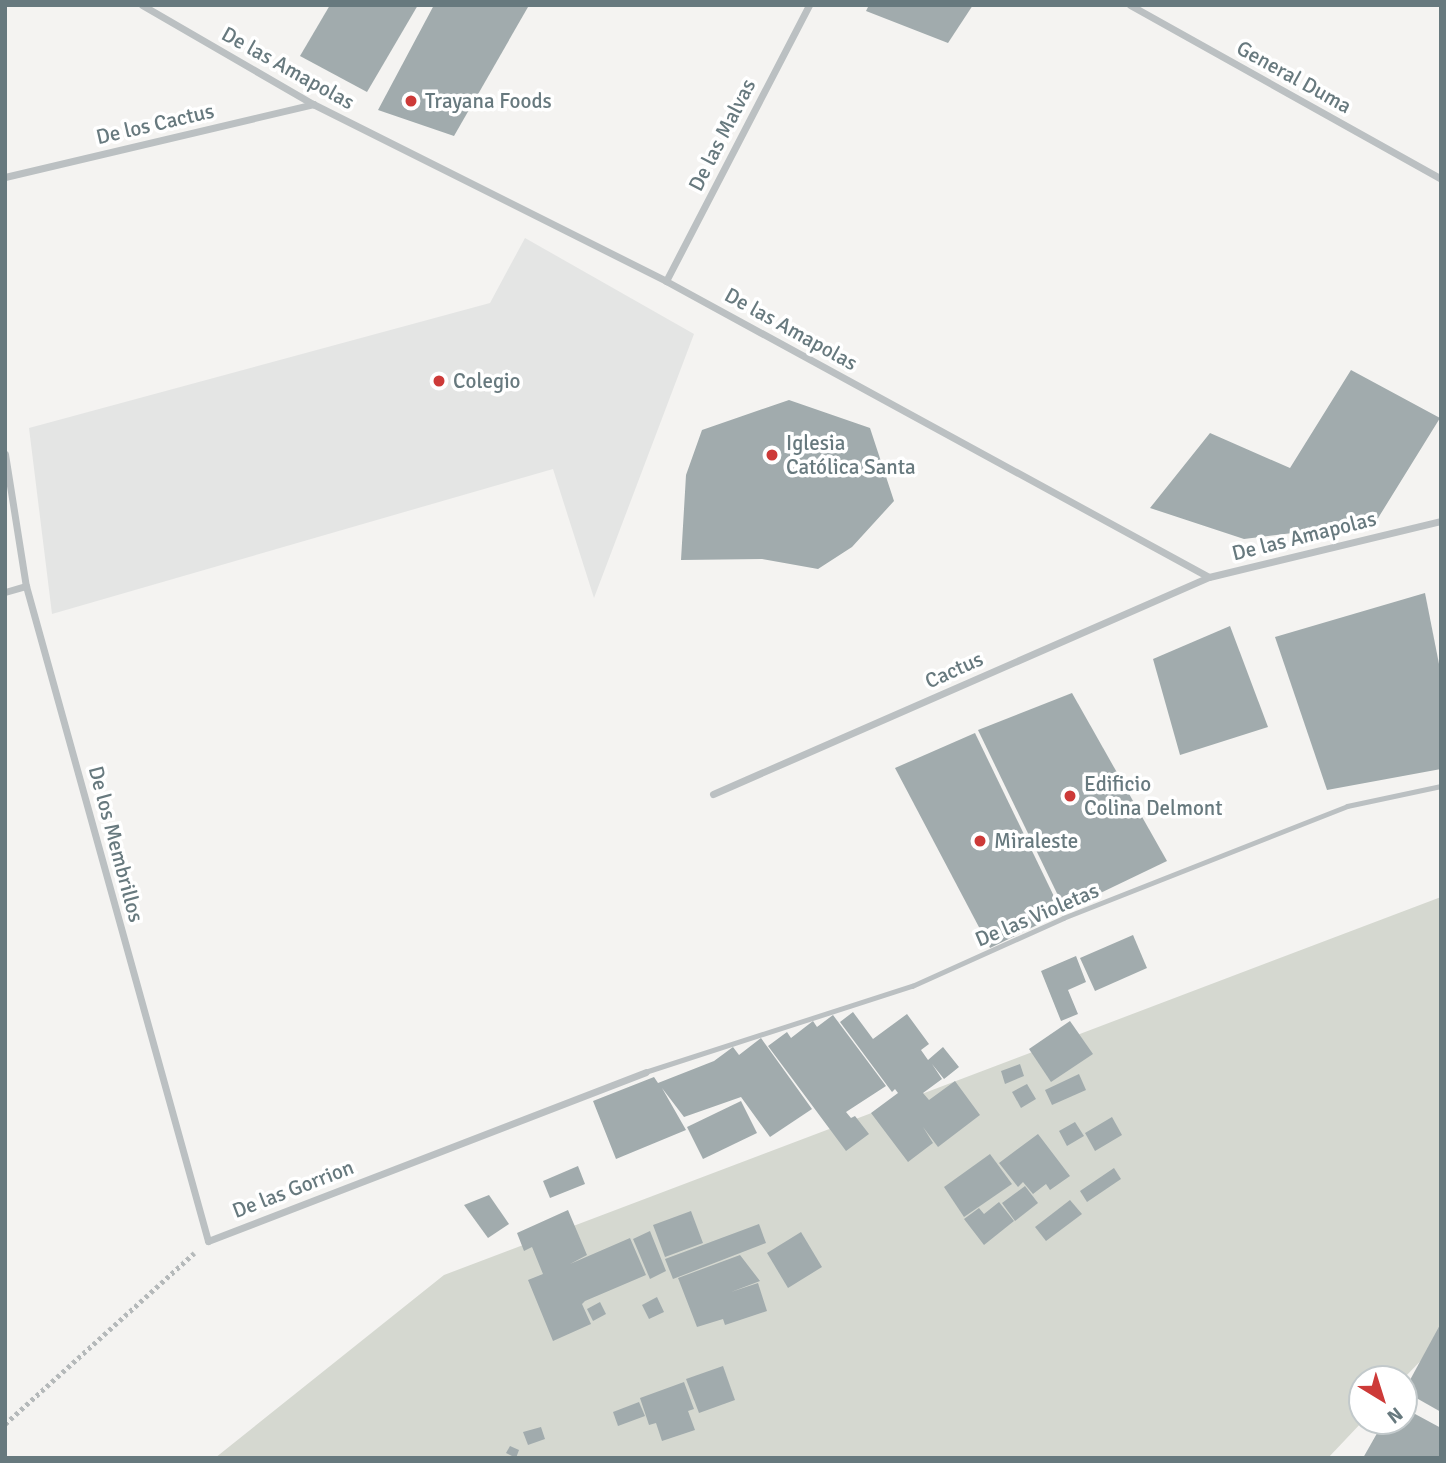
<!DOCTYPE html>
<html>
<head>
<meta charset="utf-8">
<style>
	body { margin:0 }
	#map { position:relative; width:1446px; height:1463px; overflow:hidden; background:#f4f3f1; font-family:Signika,sans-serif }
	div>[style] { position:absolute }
	.built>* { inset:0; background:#e4e5e4 }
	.green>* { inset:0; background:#d5d8d0 }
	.building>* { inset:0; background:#a1abad }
	.path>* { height:4.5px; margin-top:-2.25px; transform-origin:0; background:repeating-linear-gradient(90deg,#b5b9ba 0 3.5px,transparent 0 7px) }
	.service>* { height:5px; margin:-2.5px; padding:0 2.5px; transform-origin:2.5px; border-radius:2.5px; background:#bbc0c2 }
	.minor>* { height:7px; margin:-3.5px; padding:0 3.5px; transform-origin:3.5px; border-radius:3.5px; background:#bbc0c2 }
	.dots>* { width:19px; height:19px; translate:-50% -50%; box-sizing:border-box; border:4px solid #fff; border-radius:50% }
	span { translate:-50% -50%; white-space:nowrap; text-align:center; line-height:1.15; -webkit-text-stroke:7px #fff; paint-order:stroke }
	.street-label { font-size:21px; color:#67797e }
	.poi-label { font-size:21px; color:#67797e }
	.left { translate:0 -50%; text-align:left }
	.frame { position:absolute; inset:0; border:7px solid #67797e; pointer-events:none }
	.north { position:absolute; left:1348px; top:1365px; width:70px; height:70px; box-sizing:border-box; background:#fff; border:2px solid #c2c9cb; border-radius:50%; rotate:142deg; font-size:19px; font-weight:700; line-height:28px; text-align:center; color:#67797e }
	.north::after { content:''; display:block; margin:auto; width:24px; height:32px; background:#cd3a38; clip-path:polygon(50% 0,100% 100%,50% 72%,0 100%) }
</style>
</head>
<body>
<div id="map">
	<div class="built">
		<i style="clip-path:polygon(525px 238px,694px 334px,594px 598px,553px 469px,52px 614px,29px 428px,490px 303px)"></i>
	</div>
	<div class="green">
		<i style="clip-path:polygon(1441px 897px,1441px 1340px,1403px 1379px,1362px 1379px,1363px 1421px,1328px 1458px,215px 1458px,444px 1275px)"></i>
	</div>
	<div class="building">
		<i style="clip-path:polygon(330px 5px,418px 5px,367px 92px,300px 56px)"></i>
		<i style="clip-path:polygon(434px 5px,528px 7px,454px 136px,378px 110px)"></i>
		<i style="clip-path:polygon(869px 5px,973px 5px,948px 43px,866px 11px)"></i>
		<i style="clip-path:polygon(1351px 370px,1440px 418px,1375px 523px,1244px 539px,1150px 508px,1210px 433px,1290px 468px)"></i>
		<i style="clip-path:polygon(789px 400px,870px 428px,894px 501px,852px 547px,818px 569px,762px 559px,681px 560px,686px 475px,702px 430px)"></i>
		<i style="clip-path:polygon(1425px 593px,1441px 674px,1441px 769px,1327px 790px,1275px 637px)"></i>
		<i style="clip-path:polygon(1230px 626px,1268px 727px,1180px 755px,1153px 659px)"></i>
		<i style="clip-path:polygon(1072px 693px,1167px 861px,1065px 910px,978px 730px)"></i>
		<i style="clip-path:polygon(975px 733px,1062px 913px,990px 948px,895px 768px)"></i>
		<i style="clip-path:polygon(1133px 935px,1147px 968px,1095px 991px,1080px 958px)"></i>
		<i style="clip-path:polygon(1076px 956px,1086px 982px,1068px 990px,1078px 1014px,1061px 1021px,1041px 971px)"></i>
		<i style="clip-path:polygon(853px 1012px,873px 1039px,907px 1014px,929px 1044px,921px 1050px,928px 1060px,943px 1047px,959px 1067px,944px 1079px,932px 1064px,942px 1079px,923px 1093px,929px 1100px,955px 1081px,980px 1115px,938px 1147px,923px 1127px,933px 1143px,908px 1162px,871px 1113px,898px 1093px,895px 1089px,892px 1092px,840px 1022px)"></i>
		<i style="clip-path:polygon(833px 1015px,886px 1086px,846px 1112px,851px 1118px,855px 1116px,869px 1134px,846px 1151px,768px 1046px,787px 1032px,791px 1038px,813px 1021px,817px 1027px)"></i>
		<i style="clip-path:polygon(1070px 1021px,1093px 1054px,1051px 1082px,1029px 1049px)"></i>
		<i style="clip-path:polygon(761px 1038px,812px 1109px,770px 1137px,741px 1097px,684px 1117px,662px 1088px,686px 1130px,616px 1159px,593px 1101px,654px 1077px,658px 1083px,714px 1061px,733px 1047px,739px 1055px)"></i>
		<i style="clip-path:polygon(1020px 1064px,1024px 1076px,1005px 1084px,1001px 1071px)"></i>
		<i style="clip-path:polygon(1079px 1074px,1086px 1090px,1052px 1105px,1045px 1090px)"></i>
		<i style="clip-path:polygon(1027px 1084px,1036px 1099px,1021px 1108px,1012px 1092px)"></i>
		<i style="clip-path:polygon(741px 1101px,757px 1133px,703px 1159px,687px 1127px)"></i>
		<i style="clip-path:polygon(1112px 1117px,1122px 1135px,1095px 1151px,1085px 1133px)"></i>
		<i style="clip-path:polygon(1075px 1122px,1084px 1136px,1067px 1146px,1059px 1131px)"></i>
		<i style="clip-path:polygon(1038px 1134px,1070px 1176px,1050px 1190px,1046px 1184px,1033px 1194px,1023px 1182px,1018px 1187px,999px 1163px)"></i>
		<i style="clip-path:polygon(990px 1154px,1012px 1184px,964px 1217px,944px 1187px)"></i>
		<i style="clip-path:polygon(578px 1166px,585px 1184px,550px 1198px,543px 1181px)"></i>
		<i style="clip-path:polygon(1114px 1168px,1121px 1179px,1087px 1202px,1080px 1191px)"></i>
		<i style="clip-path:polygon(1025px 1186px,1038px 1203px,1015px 1221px,1002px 1203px)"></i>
		<i style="clip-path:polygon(489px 1195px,509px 1224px,488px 1238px,464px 1205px)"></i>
		<i style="clip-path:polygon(1070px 1200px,1082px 1214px,1046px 1241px,1035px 1227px)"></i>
		<i style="clip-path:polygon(999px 1202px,1014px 1221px,984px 1245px,964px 1219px,979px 1208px,984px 1214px)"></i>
		<i style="clip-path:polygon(568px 1210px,587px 1255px,570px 1264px,630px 1238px,646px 1275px,585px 1301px,582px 1304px,591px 1324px,553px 1341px,528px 1280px,543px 1274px,532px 1247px,524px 1251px,517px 1233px)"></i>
		<i style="clip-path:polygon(691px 1211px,703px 1243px,665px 1257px,653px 1225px)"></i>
		<i style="clip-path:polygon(759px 1224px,766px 1243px,673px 1279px,665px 1259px)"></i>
		<i style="clip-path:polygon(650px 1231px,666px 1271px,650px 1279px,633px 1239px)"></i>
		<i style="clip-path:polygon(801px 1232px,822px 1267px,788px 1288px,767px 1253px)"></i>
		<i style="clip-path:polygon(740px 1255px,760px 1281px,731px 1292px,758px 1283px,767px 1311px,725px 1325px,723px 1319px,697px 1327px,678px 1278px)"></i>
		<i style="clip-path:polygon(657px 1297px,664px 1312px,649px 1319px,642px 1305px)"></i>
		<i style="clip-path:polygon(600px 1302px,606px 1314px,593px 1321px,587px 1309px)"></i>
		<i style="clip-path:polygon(1441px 1323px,1441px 1412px,1404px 1391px)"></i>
		<i style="clip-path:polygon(723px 1366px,735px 1400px,699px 1413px,686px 1379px)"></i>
		<i style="clip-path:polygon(684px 1382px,694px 1409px,688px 1411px,695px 1430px,662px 1441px,656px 1423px,649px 1425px,640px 1398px)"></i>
		<i style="clip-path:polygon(639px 1402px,645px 1416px,618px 1426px,613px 1412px)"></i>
		<i style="clip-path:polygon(1404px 1408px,1441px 1428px,1441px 1458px,1363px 1458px,1384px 1421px,1404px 1421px)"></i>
		<i style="clip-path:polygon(541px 1427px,545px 1439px,528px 1445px,523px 1432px)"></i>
		<i style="clip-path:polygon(510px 1446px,519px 1450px,516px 1458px,506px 1453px)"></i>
	</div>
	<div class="path">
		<i style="left:5px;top:1424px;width:255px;rotate:-42.1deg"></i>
	</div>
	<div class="service">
		<i style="left:645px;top:1072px;width:281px;rotate:-17.9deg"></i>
		<i style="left:912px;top:986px;width:166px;rotate:-24.2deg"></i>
		<i style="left:1063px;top:918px;width:305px;rotate:-21.5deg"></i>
		<i style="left:1347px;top:806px;width:96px;rotate:-12deg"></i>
	</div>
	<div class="minor">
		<i style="left:142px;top:5px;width:198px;rotate:30.1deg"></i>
		<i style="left:313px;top:104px;width:395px;rotate:26.6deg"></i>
		<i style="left:666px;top:281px;width:618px;rotate:28.6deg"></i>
		<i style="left:1130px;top:5px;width:356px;rotate:29.2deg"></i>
		<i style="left:5px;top:177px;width:317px;rotate:-13.3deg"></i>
		<i style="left:666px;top:281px;width:311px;rotate:-62.6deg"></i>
		<i style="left:5px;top:454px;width:134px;rotate:81deg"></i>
		<i style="left:26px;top:586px;width:680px;rotate:74.47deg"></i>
		<i style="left:208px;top:1241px;width:469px;rotate:-21.1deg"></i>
		<i style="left:5px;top:592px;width:22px;rotate:-16deg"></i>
		<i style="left:713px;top:794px;width:541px;rotate:-23.63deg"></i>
		<i style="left:1209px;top:577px;width:239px;rotate:-13.6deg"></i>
	</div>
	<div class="dots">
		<i style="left:411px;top:101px;background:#cd3a38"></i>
		<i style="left:439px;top:381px;background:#cd3a38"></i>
		<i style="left:772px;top:455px;background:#cd3a38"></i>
		<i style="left:1070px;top:796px;background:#cd3a38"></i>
		<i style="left:980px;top:841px;background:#cd3a38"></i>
	</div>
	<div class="street-label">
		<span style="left:288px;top:68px;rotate:29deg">De las Amapolas</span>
		<span style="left:1294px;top:77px;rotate:29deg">General Duma</span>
		<span style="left:155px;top:124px;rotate:-13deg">De los Cactus</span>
		<span style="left:722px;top:135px;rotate:-63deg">De las Malvas</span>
		<span style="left:791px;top:329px;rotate:29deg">De las Amapolas</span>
		<span style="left:1304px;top:536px;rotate:-14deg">De las Amapolas</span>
		<span style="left:954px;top:670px;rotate:-24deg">Cactus</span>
		<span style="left:116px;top:844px;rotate:75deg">De los Membrillos</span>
		<span style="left:1037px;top:915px;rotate:-23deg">De las Violetas</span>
		<span style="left:293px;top:1189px;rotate:-21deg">De las Gorrion</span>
	</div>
	<div class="poi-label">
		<span class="left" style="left:425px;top:101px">Trayana Foods</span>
		<span class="left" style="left:453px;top:381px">Colegio</span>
		<span class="left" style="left:786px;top:455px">Iglesia<br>Católica Santa</span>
		<span class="left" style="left:1084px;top:796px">Edificio<br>Colina Delmont</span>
		<span class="left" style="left:994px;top:841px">Miraleste</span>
	</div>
	<div class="frame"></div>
	<div class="north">N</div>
</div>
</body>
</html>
